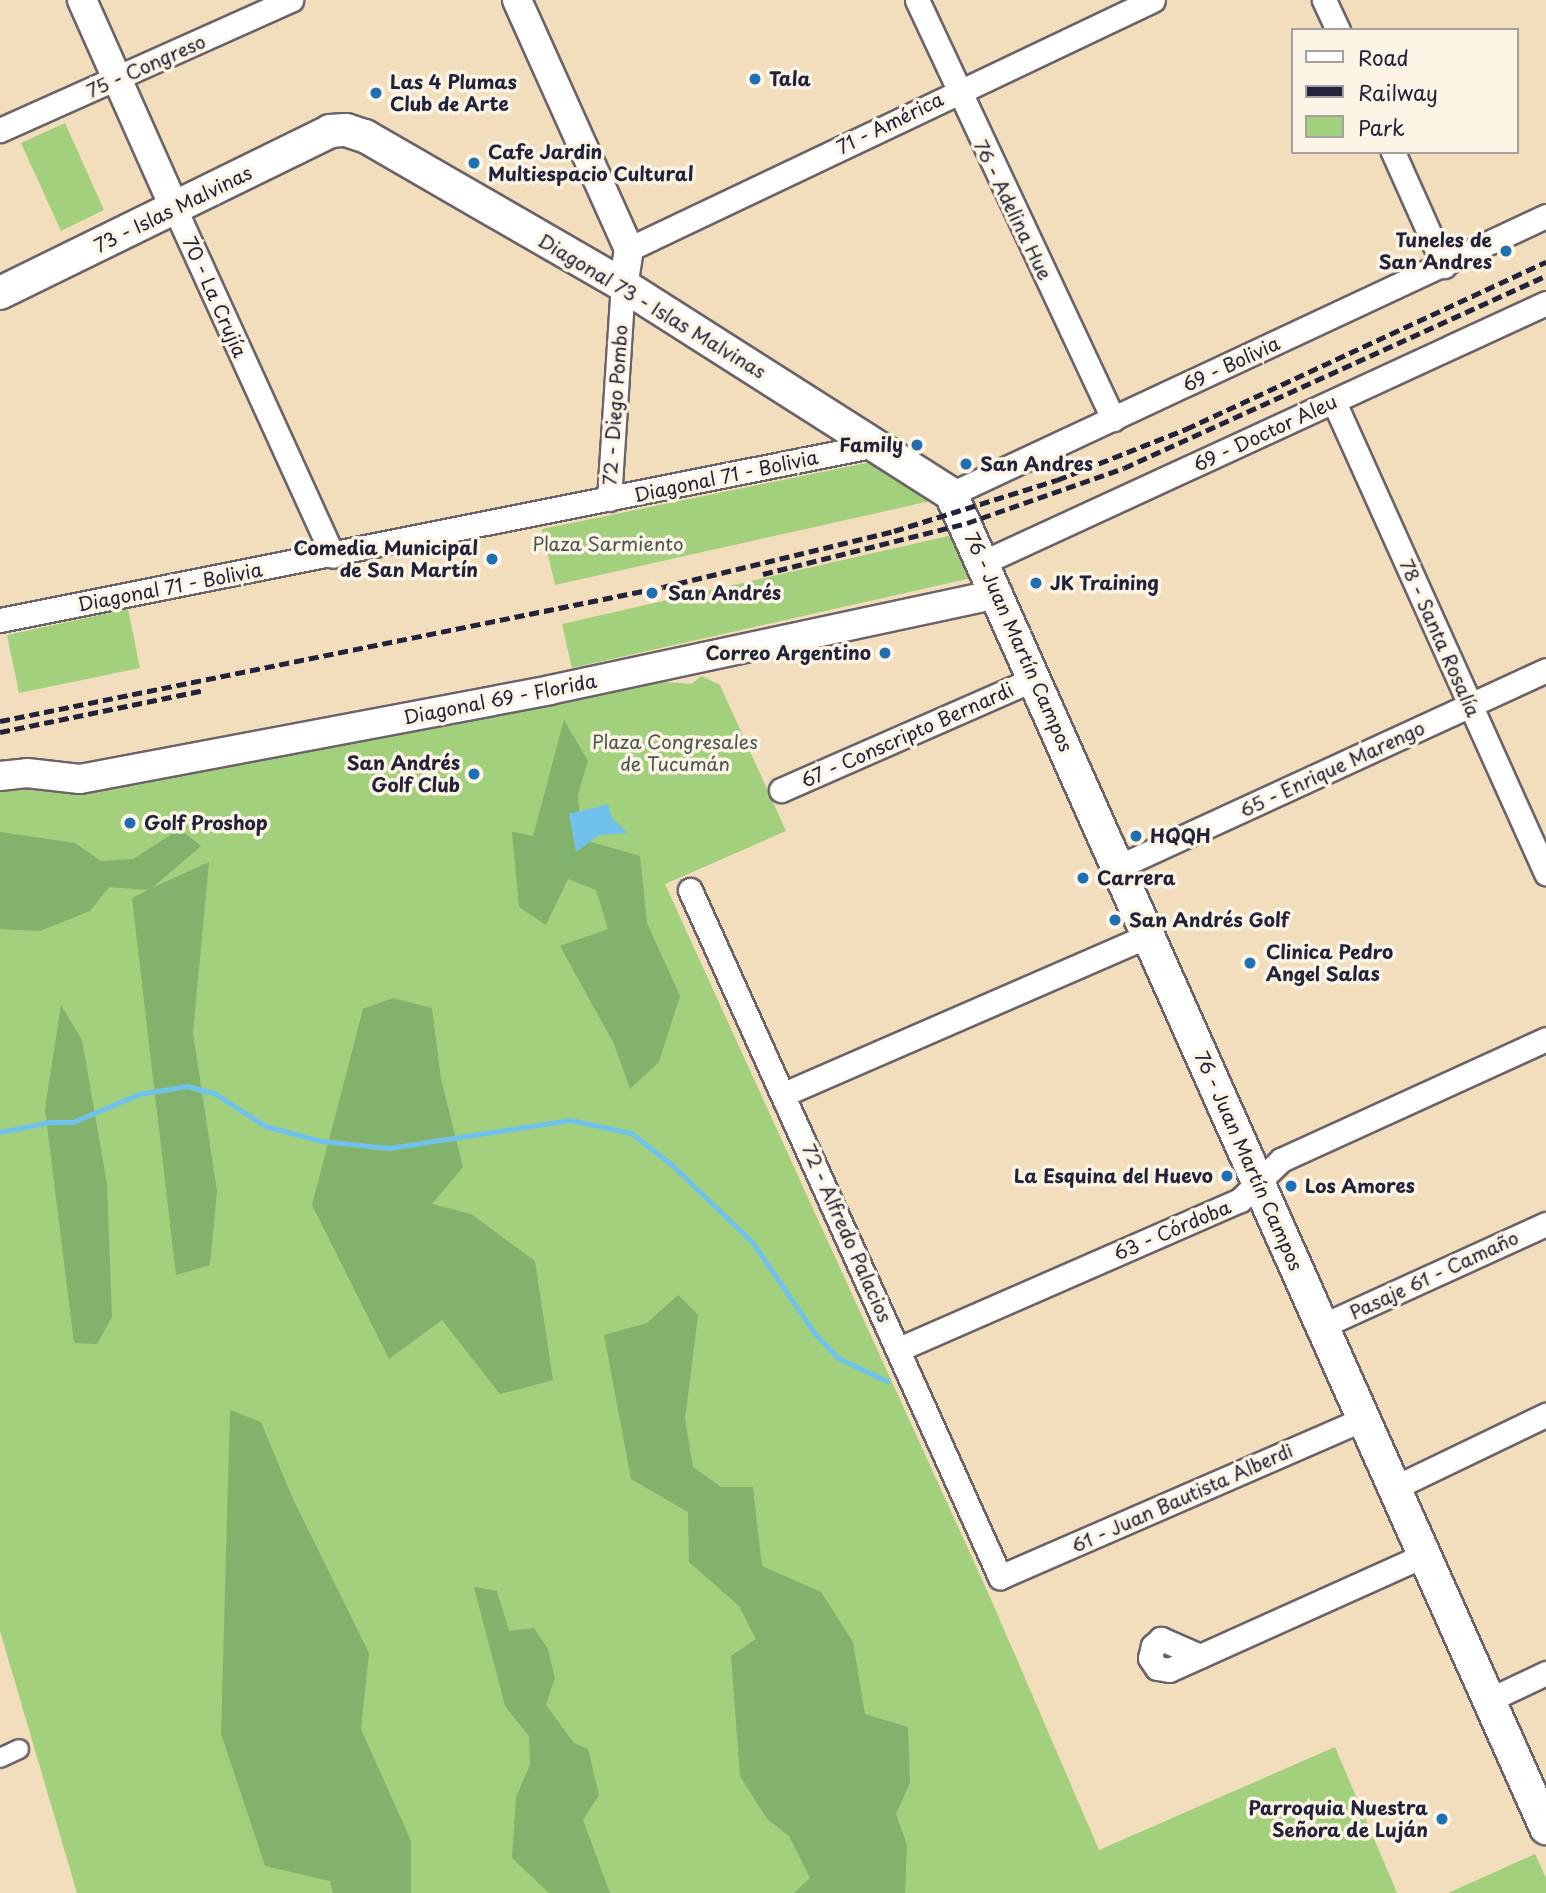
<!DOCTYPE html>
<html>
<head>
<meta charset="utf-8">
<style>
	body { margin:0 }
	#map { position:relative; width:1546px; height:1893px; overflow:hidden; background:#f2ddbd; font-family:"Playpen Sans",sans-serif }
	div>[style] { position:absolute }
	.green>* { inset:0; background:#a3d07d }
	.forest>* { inset:0; background:#82b26c }
	.water>* { inset:0; background:#70c2ec }
	.stream>* { height:5px; margin:-2.5px; padding:0 2.5px; transform-origin:2.5px; border-radius:2.5px; background:#70c2ec }
	.roads { filter:drop-shadow(2px 0 #6b6368) drop-shadow(-2px 0 #6b6368) drop-shadow(0 2px #6b6368) drop-shadow(0 -2px #6b6368) }
	.pedestrian>* { height:18px; margin:-9px; padding:0 9px; transform-origin:9px; border-radius:9px; background:#fff }
	.minor>* { height:23px; margin:-11.5px; padding:0 11.5px; transform-origin:11.5px; border-radius:11.5px; background:#fff }
	.tertiary>* { height:28px; margin:-14px; padding:0 14px; transform-origin:14px; border-radius:14px; background:#fff }
	.secondary>* { height:32px; margin:-16px; padding:0 16px; transform-origin:16px; border-radius:16px; background:#fff }
	.rail>* { height:5px; margin-top:-2.5px; transform-origin:0; background:repeating-linear-gradient(90deg,#22223b 0 10px,transparent 0 15px) }
	.dots>* { width:19px; height:19px; translate:-50% -50%; box-sizing:border-box; border:4px solid #fcf5e5; border-radius:50% }
	span { translate:-50% -50%; white-space:nowrap; text-align:center; line-height:1.15; -webkit-text-stroke:7px #fcf5e5; paint-order:stroke }
	.street-label { font-size:19px; color:#22223b }
	.poi-label { font-size:19px; color:#22223b; font-weight:700 }
	.left { translate:0 -50%; text-align:left }
	.right { translate:-100% -50%; text-align:right }
	.park-label { font-size:19px; color:#49564f }
	.legend { position:absolute; left:1291px; top:28px; width:228px; height:126px; box-sizing:border-box; background:#fcf5e5; border:2px solid #a5a1a1; margin:0; padding:9px 12px; list-style:none; font-size:21px; color:#22223b }
	.legend li { display:flex; align-items:center; gap:14px; height:35px }
	.legend b { width:35px; border:2px solid #a5a1a1 }
</style>
</head>
<body>
<div id="map">
	<div class="green">
		<i style="clip-path:polygon(65px 123px,104px 210px,61px 231px,21px 143px)"></i>
		<i style="clip-path:polygon(881px 460px,944px 498px,555px 585px,542px 529px)"></i>
		<i style="clip-path:polygon(957px 534px,976px 577px,572px 668px,562px 624px)"></i>
		<i style="clip-path:polygon(128px 609px,140px 668px,19px 693px,7px 635px)"></i>
		<i style="clip-path:polygon(702px 676px,720px 685px,786px 831px,665px 884px,990px 1597px,1099px 1850px,1335px 1747px,1397px 1893px,77px 1893px,0 1631px,0 792px,81px 785px,667px 682px,691px 684px)"></i>
		<i style="clip-path:polygon(1535px 1854px,1546px 1878px,1546px 1893px,1448px 1893px)"></i>
	</div>
	<div class="forest">
		<i style="clip-path:polygon(564px 720px,588px 761px,578px 795px,581px 839px,640px 856px,647px 923px,680px 996px,659px 1062px,630px 1089px,614px 1044px,560px 946px,608px 929px,596px 890px,568px 879px,546px 925px,519px 907px,512px 832px,533px 836px)"></i>
		<i style="clip-path:polygon(180px 829px,201px 846px,152px 888px,209px 862px,193px 1033px,217px 1191px,210px 1265px,176px 1275px,132px 898px,148px 890px,109px 887px,90px 911px,40px 931px,0 929px,0 832px,75px 843px,101px 861px,133px 859px)"></i>
		<i style="clip-path:polygon(393px 998px,432px 1008px,441px 1079px,463px 1167px,432px 1204px,471px 1214px,535px 1261px,553px 1380px,500px 1394px,442px 1320px,389px 1359px,312px 1205px,363px 1009px)"></i>
		<i style="clip-path:polygon(61px 1005px,82px 1040px,107px 1184px,112px 1317px,97px 1344px,74px 1343px,45px 1109px)"></i>
		<i style="clip-path:polygon(678px 1295px,698px 1315px,685px 1419px,693px 1467px,721px 1487px,753px 1487px,762px 1566px,821px 1592px,853px 1642px,865px 1714px,908px 1727px,910px 1783px,896px 1814px,907px 1845px,905px 1893px,794px 1893px,810px 1878px,789px 1836px,767px 1819px,740px 1776px,731px 1656px,756px 1639px,739px 1606px,689px 1562px,688px 1512px,631px 1479px,604px 1335px,647px 1323px)"></i>
		<i style="clip-path:polygon(230px 1410px,261px 1422px,293px 1499px,369px 1653px,361px 1729px,411px 1841px,411px 1893px,333px 1893px,330px 1881px,265px 1866px,221px 1734px)"></i>
		<i style="clip-path:polygon(474px 1587px,497px 1591px,509px 1631px,534px 1628px,548px 1649px,555px 1678px,546px 1705px,574px 1743px,588px 1749px,599px 1795px,583px 1820px,610px 1893px,549px 1893px,512px 1858px,516px 1797px,530px 1765px,529px 1736px,505px 1706px)"></i>
	</div>
	<div class="water">
		<i style="clip-path:polygon(608px 804px,612px 818px,628px 833px,599px 835px,576px 852px,569px 814px)"></i>
	</div>
	<div class="stream">
		<i style="left:0;top:1132px;width:51px;rotate:-11.3deg"></i>
		<i style="left:50px;top:1122px;width:23px"></i>
		<i style="left:73px;top:1122px;width:72px;rotate:-23deg"></i>
		<i style="left:139px;top:1094px;width:49px;rotate:-9.5deg"></i>
		<i style="left:187px;top:1086px;width:28px;rotate:15deg"></i>
		<i style="left:214px;top:1093px;width:61px;rotate:32.9deg"></i>
		<i style="left:265px;top:1126px;width:58px;rotate:15deg"></i>
		<i style="left:321px;top:1141px;width:68px;rotate:5.9deg"></i>
		<i style="left:389px;top:1148px;width:183px;rotate:-8.8deg"></i>
		<i style="left:570px;top:1120px;width:62px;rotate:12deg"></i>
		<i style="left:631px;top:1133px;width:51px;rotate:37.8deg"></i>
		<i style="left:671px;top:1164px;width:114px;rotate:43.9deg"></i>
		<i style="left:753px;top:1243px;width:110px;rotate:55.7deg"></i>
		<i style="left:815px;top:1334px;width:33px;rotate:46deg"></i>
		<i style="left:838px;top:1358px;width:54px;rotate:25.1deg"></i>
	</div>
	<div class="roads">
		<div class="pedestrian">
			<i style="left:0;top:1758px;width:21px;rotate:-25deg"></i>
		</div>
		<div class="minor">
			<i style="left:917px;top:0;width:463px;rotate:64.9deg"></i>
			<i style="left:1324px;top:0;width:33px;rotate:65deg"></i>
			<i style="left:0;top:130px;width:319px;rotate:-24.1deg"></i>
			<i style="left:1393px;top:152px;width:125px;rotate:65.9deg"></i>
			<i style="left:175px;top:209px;width:381px;rotate:65.5deg"></i>
			<i style="left:629px;top:249px;width:580px;rotate:-25.42deg"></i>
			<i style="left:1334px;top:402px;width:517px;rotate:65.77deg"></i>
			<i style="left:951px;top:494px;width:657px;rotate:-25.04deg"></i>
			<i style="left:609px;top:499px;width:214px;rotate:-86.3deg"></i>
			<i style="left:984px;top:562px;width:619px;rotate:-24.74deg"></i>
			<i style="left:0;top:620px;width:893px;rotate:-11.3deg"></i>
			<i style="left:781px;top:790px;width:276px;rotate:-23.7deg"></i>
			<i style="left:1118px;top:867px;width:471px;rotate:-24.7deg"></i>
			<i style="left:690px;top:890px;width:754px;rotate:65.71deg"></i>
			<i style="left:1000px;top:1577px;width:396px;rotate:-23.5deg"></i>
			<i style="left:784px;top:1094px;width:397px;rotate:-23.5deg"></i>
			<i style="left:1322px;top:1326px;width:246px;rotate:-24.5deg"></i>
			<i style="left:899px;top:1349px;width:372px;rotate:-23.6deg"></i>
			<i style="left:1240px;top:1200px;width:57px;rotate:-44.3deg"></i>
			<i style="left:1281px;top:1160px;width:291px;rotate:-24.5deg"></i>
			<i style="left:1394px;top:1488px;width:169px;rotate:-25.7deg"></i>
			<i style="left:1200px;top:1656px;width:43px;rotate:-156.4deg"></i>
			<i style="left:1161px;top:1639px;width:11px;rotate:139deg"></i>
			<i style="left:1153px;top:1646px;width:12px;rotate:104deg"></i>
			<i style="left:1150px;top:1658px;width:12px;rotate:55deg"></i>
			<i style="left:1157px;top:1668px;width:12px;rotate:9deg"></i>
			<i style="left:1169px;top:1670px;width:281px;rotate:-24.2deg"></i>
			<i style="left:1489px;top:1700px;width:63px;rotate:-25.3deg"></i>
		</div>
		<div class="tertiary">
			<i style="left:82px;top:0;width:229px;rotate:66deg"></i>
			<i style="left:517px;top:0;width:273px;rotate:65.8deg"></i>
			<i style="left:629px;top:249px;width:36px;rotate:99deg"></i>
			<i style="left:0;top:776px;width:27px;rotate:-6deg"></i>
			<i style="left:27px;top:773px;width:53px;rotate:6.5deg"></i>
			<i style="left:80px;top:779px;width:478px;rotate:-10.7deg"></i>
			<i style="left:550px;top:690px;width:458px;rotate:-12.1deg"></i>
		</div>
		<div class="secondary">
			<i style="left:0;top:293px;width:368px;rotate:-26.1deg"></i>
			<i style="left:330px;top:131px;width:16px;rotate:-4deg"></i>
			<i style="left:346px;top:130px;width:20px;rotate:18deg"></i>
			<i style="left:365px;top:136px;width:298px;rotate:30deg"></i>
			<i style="left:623px;top:285px;width:389px;rotate:32.5deg"></i>
			<i style="left:951px;top:494px;width:1461px;rotate:65.96deg"></i>
		</div>
	</div>
	<div class="rail">
		<i style="left:763px;top:574px;width:210px;rotate:-14deg"></i>
		<i style="left:967px;top:523px;width:166px;rotate:-19.3deg"></i>
		<i style="left:1124px;top:468px;width:464px;rotate:-24.5deg"></i>
		<i style="left:0;top:721px;width:676px;rotate:-11.43deg"></i>
		<i style="left:663px;top:587px;width:238px;rotate:-13.6deg"></i>
		<i style="left:894px;top:531px;width:171px;rotate:-17.4deg"></i>
		<i style="left:1057px;top:480px;width:139px;rotate:-21.6deg"></i>
		<i style="left:1186px;top:429px;width:397px;rotate:-24.9deg"></i>
		<i style="left:0;top:732px;width:209px;rotate:-11.6deg"></i>
	</div>
	<div class="dots">
		<i style="left:755px;top:79px;background:#1f6fb2"></i>
		<i style="left:376px;top:93px;background:#1f6fb2"></i>
		<i style="left:474px;top:163px;background:#1f6fb2"></i>
		<i style="left:1506px;top:251px;background:#1f6fb2"></i>
		<i style="left:917px;top:445px;background:#1f6fb2"></i>
		<i style="left:966px;top:464px;background:#1f6fb2"></i>
		<i style="left:492px;top:559px;background:#1f6fb2"></i>
		<i style="left:1036px;top:583px;background:#1f6fb2"></i>
		<i style="left:652px;top:593px;background:#1f6fb2"></i>
		<i style="left:885px;top:653px;background:#1f6fb2"></i>
		<i style="left:474px;top:774px;background:#1f6fb2"></i>
		<i style="left:130px;top:823px;background:#1f6fb2"></i>
		<i style="left:1136px;top:836px;background:#1f6fb2"></i>
		<i style="left:1083px;top:878px;background:#1f6fb2"></i>
		<i style="left:1115px;top:920px;background:#1f6fb2"></i>
		<i style="left:1250px;top:963px;background:#1f6fb2"></i>
		<i style="left:1227px;top:1176px;background:#1f6fb2"></i>
		<i style="left:1291px;top:1186px;background:#1f6fb2"></i>
		<i style="left:1442px;top:1819px;background:#1f6fb2"></i>
	</div>
	<div class="street-label">
		<span style="left:146px;top:66px;rotate:-24deg">75 - Congreso</span>
		<span style="left:890px;top:123px;rotate:-26deg">71 - América</span>
		<span style="left:173px;top:209px;rotate:-26deg">73 - Islas Malvinas</span>
		<span style="left:1013px;top:210px;rotate:64deg">76 - Adelina Hue</span>
		<span style="left:215px;top:297px;rotate:66deg">70 - La Crujía</span>
		<span style="left:652px;top:306px;rotate:31deg">Diagonal 73 - Islas Malvinas</span>
		<span style="left:1231px;top:364px;rotate:-25deg">69 - Bolivia</span>
		<span style="left:615px;top:405px;rotate:-86deg">72 - Diego Pombo</span>
		<span style="left:1265px;top:433px;rotate:-25deg">69 - Doctor Aleu</span>
		<span style="left:726px;top:476px;rotate:-12deg">Diagonal 71 - Bolivia</span>
		<span style="left:170px;top:587px;rotate:-11deg">Diagonal 71 - Bolivia</span>
		<span style="left:1440px;top:638px;rotate:66deg">78 - Santa Rosalía</span>
		<span style="left:1019px;top:642px;rotate:66deg">76 - Juan Martín Campos</span>
		<span style="left:500px;top:699px;rotate:-11deg">Diagonal 69 - Florida</span>
		<span style="left:907px;top:735px;rotate:-24deg">67 - Conscripto Bernardi</span>
		<span style="left:1332px;top:769px;rotate:-25deg">65 - Enrique Marengo</span>
		<span style="left:1249px;top:1161px;rotate:66deg">76 - Juan Martín Campos</span>
		<span style="left:1172px;top:1230px;rotate:-23deg">63 - Córdoba</span>
		<span style="left:847px;top:1233px;rotate:66deg">72 - Alfredo Palacios</span>
		<span style="left:1434px;top:1275px;rotate:-25deg">Pasaje 61 - Camaño</span>
		<span style="left:1182px;top:1498px;rotate:-24deg">61 - Juan Bautista Alberdi</span>
	</div>
	<div class="poi-label">
		<span class="left" style="left:769px;top:79px">Tala</span>
		<span class="left" style="left:390px;top:93px">Las 4 Plumas<br>Club de Arte</span>
		<span class="left" style="left:488px;top:163px">Cafe Jardin<br>Multiespacio Cultural</span>
		<span class="right" style="left:1492px;top:251px">Tuneles de<br>San Andres</span>
		<span class="right" style="left:903px;top:445px">Family</span>
		<span class="left" style="left:980px;top:464px">San Andres</span>
		<span class="right" style="left:478px;top:559px">Comedia Municipal<br>de San Martín</span>
		<span class="left" style="left:1050px;top:583px">JK Training</span>
		<span class="left" style="left:668px;top:593px">San Andrés</span>
		<span class="right" style="left:871px;top:653px">Correo Argentino</span>
		<span class="right" style="left:460px;top:774px">San Andrés<br>Golf Club</span>
		<span class="left" style="left:144px;top:823px">Golf Proshop</span>
		<span class="left" style="left:1150px;top:836px">HQQH</span>
		<span class="left" style="left:1097px;top:878px">Carrera</span>
		<span class="left" style="left:1129px;top:920px">San Andrés Golf</span>
		<span class="left" style="left:1266px;top:963px">Clinica Pedro<br>Angel Salas</span>
		<span class="right" style="left:1213px;top:1176px">La Esquina del Huevo</span>
		<span class="left" style="left:1305px;top:1186px">Los Amores</span>
		<span class="right" style="left:1428px;top:1819px">Parroquia Nuestra<br>Señora de Luján</span>
	</div>
	<div class="park-label">
		<span style="left:608px;top:544px">Plaza Sarmiento</span>
		<span style="left:675px;top:753px">Plaza Congresales<br>de Tucumán</span>
	</div>
	<ul class="legend">
	<li><b style="height:9px;background:#fff"></b>Road</li>
	<li><b style="height:9px;background:#22223b"></b>Railway</li>
	<li><b style="height:19px;background:#a3d07d"></b>Park</li>
	</ul>
</div>
</body>
</html>
